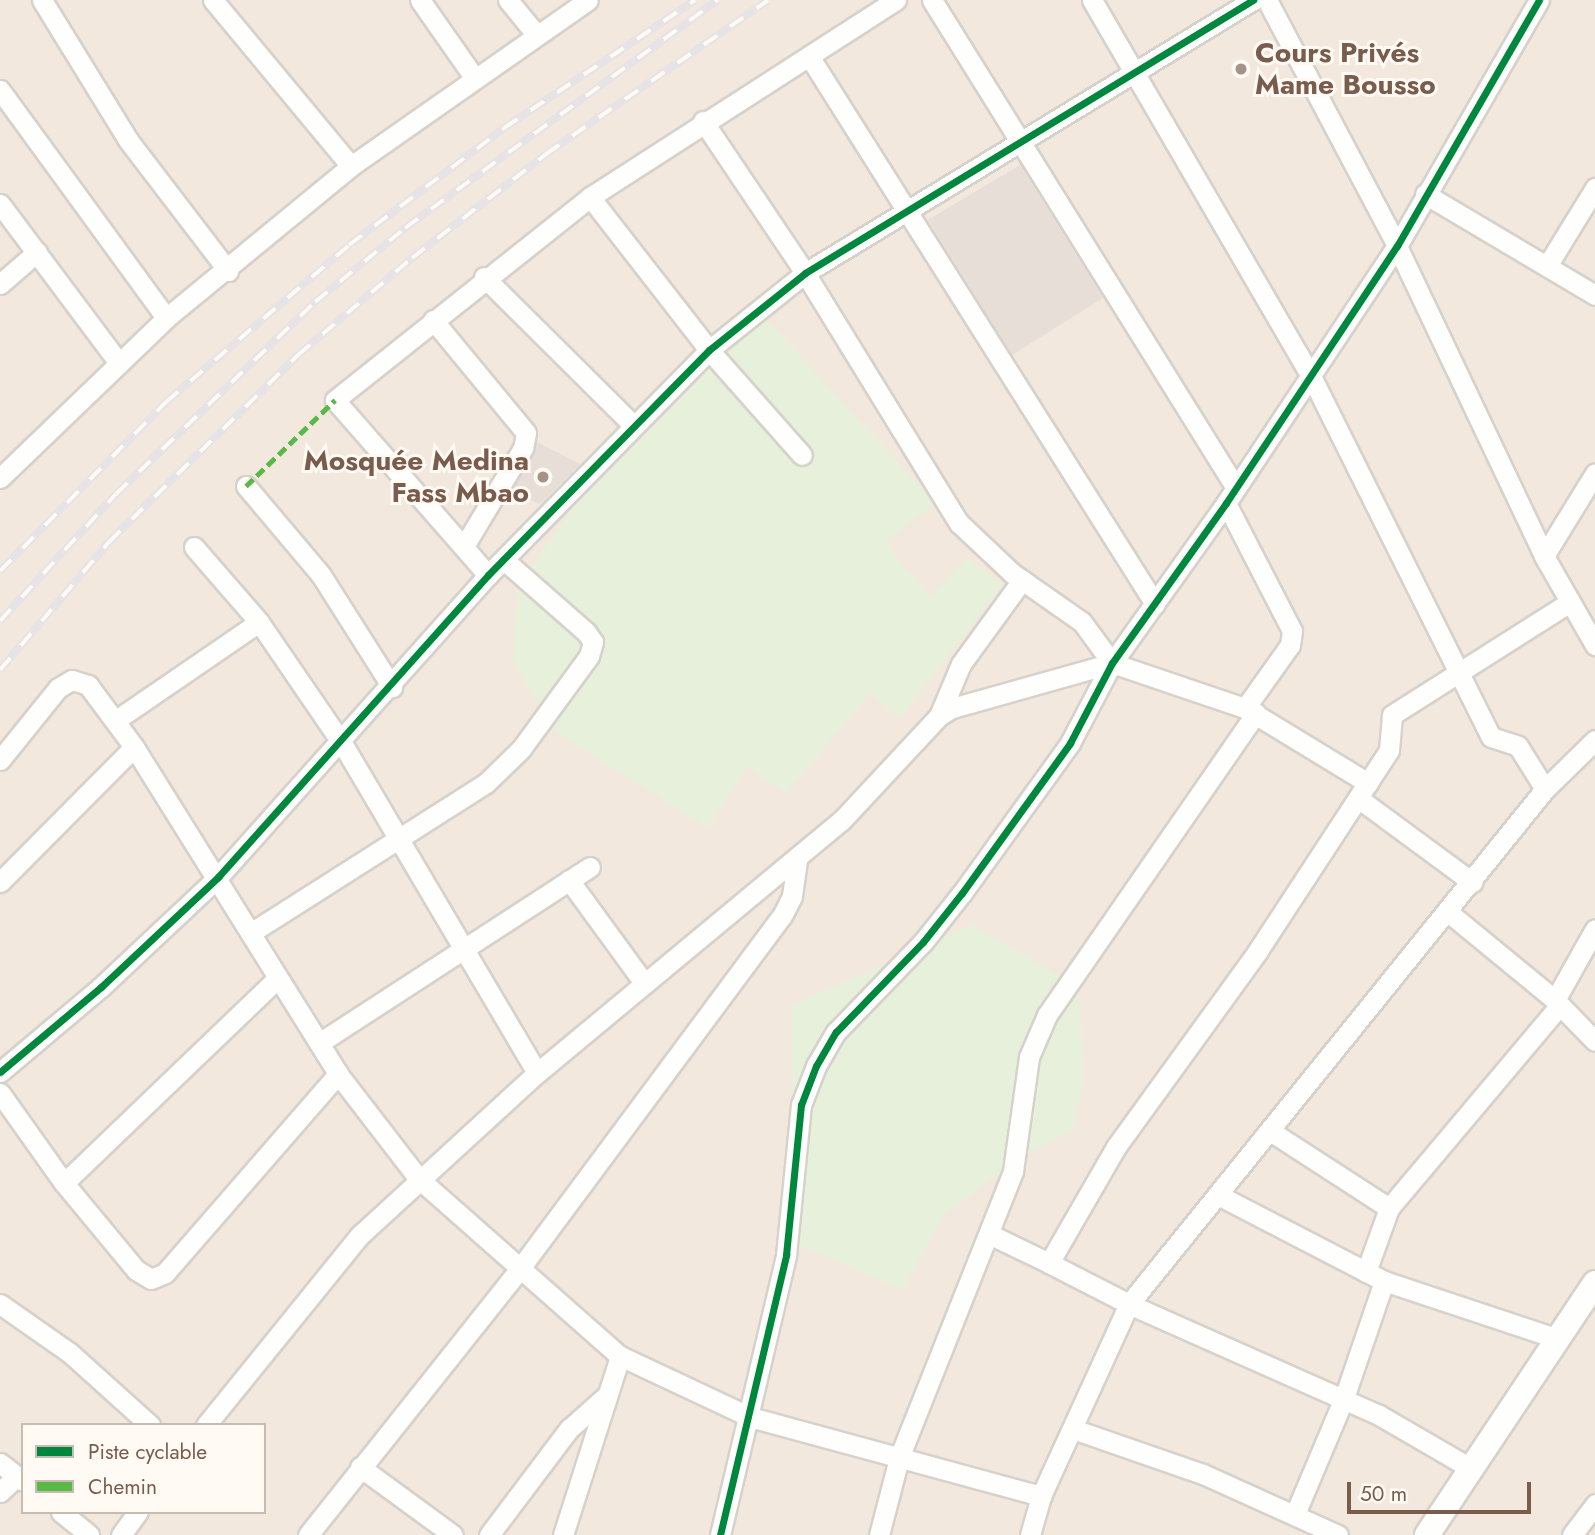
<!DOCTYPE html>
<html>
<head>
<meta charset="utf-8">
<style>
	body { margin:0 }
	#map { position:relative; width:1595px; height:1535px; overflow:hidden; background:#f9f5f0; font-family:Jost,sans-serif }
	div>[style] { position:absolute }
	.residential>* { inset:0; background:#f2e8de }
	.green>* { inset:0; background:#e7f0db }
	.building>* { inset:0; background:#e6ded7 }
	.roads { filter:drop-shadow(2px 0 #d7d1cb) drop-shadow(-2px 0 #d7d1cb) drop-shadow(0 2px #d7d1cb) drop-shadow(0 -2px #d7d1cb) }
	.minor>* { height:19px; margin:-9.5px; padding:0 9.5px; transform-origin:9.5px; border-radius:9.5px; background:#fefefd }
	.tertiary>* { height:24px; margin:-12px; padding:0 12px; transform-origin:12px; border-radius:12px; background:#fefefd }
	.rail>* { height:8px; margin-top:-4px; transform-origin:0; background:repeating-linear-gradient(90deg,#fffaf3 0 16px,#e6e3e7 0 32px); box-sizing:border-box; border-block:2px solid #e6e3e7 }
	.quiet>* { height:5px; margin-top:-2.5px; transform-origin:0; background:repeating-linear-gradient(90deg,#58b947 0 10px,transparent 0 15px) }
	.cycleway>* { height:7px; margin:-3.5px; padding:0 3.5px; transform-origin:3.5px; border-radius:3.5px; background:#00873e }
	.dots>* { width:19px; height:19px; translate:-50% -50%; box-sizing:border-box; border:4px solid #fffaf3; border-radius:50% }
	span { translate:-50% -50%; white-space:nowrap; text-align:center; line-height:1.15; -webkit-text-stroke:6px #fffaf3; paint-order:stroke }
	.poi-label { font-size:28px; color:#7a5c4d; font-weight:700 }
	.left { translate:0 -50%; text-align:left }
	.right { translate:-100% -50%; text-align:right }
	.legend { position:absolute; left:21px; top:1423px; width:245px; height:91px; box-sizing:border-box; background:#fffaf3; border:2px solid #cabbb1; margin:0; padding:9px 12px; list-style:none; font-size:21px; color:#7a5c4d }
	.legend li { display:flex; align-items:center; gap:14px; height:35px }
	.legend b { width:35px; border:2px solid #cabbb1 }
	.scale { position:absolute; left:1347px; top:1482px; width:184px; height:32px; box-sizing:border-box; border:4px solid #7a5c4d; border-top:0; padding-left:9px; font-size:21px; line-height:24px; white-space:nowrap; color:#7a5c4d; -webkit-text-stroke:5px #fffaf3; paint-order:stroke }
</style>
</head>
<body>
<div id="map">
	<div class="residential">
		<i style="clip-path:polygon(evenodd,0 0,1595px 0,1595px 1535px,0 1535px,0 0,23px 1425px,264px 1425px,264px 1512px,23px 1512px,23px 1425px)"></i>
	</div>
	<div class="green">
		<i style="clip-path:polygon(763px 315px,935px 503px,885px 543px,930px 596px,967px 558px,1003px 584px,900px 718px,869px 694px,786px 793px,747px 767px,708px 828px,554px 731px,513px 662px,518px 587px,573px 507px,684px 380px)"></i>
		<i style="clip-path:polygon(972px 925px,1079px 987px,1084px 1080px,1072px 1131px,1023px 1156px,942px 1217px,903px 1290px,792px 1242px,792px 1005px)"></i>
	</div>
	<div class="building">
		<i style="clip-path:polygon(1020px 165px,1103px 298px,1012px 355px,928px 220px)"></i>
		<i style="clip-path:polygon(537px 442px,580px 464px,540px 504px,511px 492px)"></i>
	</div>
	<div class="roads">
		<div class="minor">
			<i style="left:42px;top:0;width:164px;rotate:58.4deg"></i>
			<i style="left:128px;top:140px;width:165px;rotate:52.6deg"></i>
			<i style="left:213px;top:0;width:216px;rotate:50.3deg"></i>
			<i style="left:420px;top:0;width:94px;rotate:55deg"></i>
			<i style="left:508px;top:0;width:43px;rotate:50.7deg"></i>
			<i style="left:932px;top:0;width:575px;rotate:58.08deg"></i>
			<i style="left:1092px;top:0;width:435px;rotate:59.8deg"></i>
			<i style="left:1311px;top:376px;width:403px;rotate:63.5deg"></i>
			<i style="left:1491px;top:737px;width:28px;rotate:18deg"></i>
			<i style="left:1518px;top:746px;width:51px;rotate:57.9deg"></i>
			<i style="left:1267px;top:0;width:278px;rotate:62.1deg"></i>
			<i style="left:1397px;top:246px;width:343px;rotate:64.6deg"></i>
			<i style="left:1544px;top:556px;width:103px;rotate:60.2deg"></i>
			<i style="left:809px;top:56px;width:648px;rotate:57.73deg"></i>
			<i style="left:0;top:90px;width:282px;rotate:53.9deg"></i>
			<i style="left:703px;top:121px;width:183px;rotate:56.1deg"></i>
			<i style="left:805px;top:273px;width:294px;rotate:58.4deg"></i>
			<i style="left:959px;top:523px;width:73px;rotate:43.3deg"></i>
			<i style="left:1012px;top:573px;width:85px;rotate:35deg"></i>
			<i style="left:1082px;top:622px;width:51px;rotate:53.8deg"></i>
			<i style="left:1425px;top:194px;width:198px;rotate:30.7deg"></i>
			<i style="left:590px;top:197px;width:194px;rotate:52.1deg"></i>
			<i style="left:709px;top:350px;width:140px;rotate:48.5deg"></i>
			<i style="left:0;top:204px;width:197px;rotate:53.2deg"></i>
			<i style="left:1547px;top:266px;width:92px;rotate:-58.4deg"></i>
			<i style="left:484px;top:277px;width:210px;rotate:44.8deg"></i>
			<i style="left:0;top:284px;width:49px;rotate:-40.9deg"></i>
			<i style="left:433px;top:320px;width:146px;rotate:50.5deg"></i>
			<i style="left:526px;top:433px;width:15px;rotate:101deg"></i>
			<i style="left:523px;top:448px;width:114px;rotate:121deg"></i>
			<i style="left:0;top:478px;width:231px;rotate:-43.9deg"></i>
			<i style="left:166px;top:318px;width:239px;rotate:-39.4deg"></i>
			<i style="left:351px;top:166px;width:289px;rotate:-35deg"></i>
			<i style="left:246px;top:486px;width:116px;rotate:49.9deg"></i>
			<i style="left:321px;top:575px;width:133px;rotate:57.6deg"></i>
			<i style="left:1226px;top:503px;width:144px;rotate:62.7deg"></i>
			<i style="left:1292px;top:631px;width:14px;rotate:98deg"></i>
			<i style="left:1290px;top:645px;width:77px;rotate:125.5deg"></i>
			<i style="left:194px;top:547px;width:99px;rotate:49.1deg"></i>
			<i style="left:259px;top:622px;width:147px;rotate:55.6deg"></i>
			<i style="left:342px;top:743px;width:383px;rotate:59.4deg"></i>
			<i style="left:1544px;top:556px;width:97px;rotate:-58.4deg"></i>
			<i style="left:488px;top:575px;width:232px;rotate:-131.2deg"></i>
			<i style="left:335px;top:400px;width:326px;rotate:-38.5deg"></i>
			<i style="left:590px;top:197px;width:364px;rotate:-32.8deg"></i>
			<i style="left:939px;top:716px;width:56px;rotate:-67.1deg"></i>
			<i style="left:961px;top:664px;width:104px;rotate:-54deg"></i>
			<i style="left:116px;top:720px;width:173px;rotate:-34.4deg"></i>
			<i style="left:0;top:760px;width:92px;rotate:-51.1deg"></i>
			<i style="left:58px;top:688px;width:16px;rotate:-30deg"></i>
			<i style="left:72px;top:680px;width:17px;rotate:17deg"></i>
			<i style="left:88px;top:685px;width:77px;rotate:53.4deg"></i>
			<i style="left:134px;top:747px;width:385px;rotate:58deg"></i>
			<i style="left:338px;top:1074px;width:133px;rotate:52.4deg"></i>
			<i style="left:419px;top:1179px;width:268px;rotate:41.4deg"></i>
			<i style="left:620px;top:1356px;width:144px;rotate:25.1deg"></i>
			<i style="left:750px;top:1417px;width:302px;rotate:15.2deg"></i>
			<i style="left:1358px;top:798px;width:142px;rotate:36.4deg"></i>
			<i style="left:569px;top:880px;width:127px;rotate:53.9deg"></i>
			<i style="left:0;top:882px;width:190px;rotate:-45.2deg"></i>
			<i style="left:1448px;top:912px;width:139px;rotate:39.4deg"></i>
			<i style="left:1555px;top:1000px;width:57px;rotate:45.7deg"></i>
			<i style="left:252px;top:932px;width:277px;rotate:-32.5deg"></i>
			<i style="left:486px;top:783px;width:49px;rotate:-44.2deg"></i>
			<i style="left:521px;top:749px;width:115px;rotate:-53.8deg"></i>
			<i style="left:589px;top:656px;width:15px;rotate:-74deg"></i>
			<i style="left:593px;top:642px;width:12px;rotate:-125deg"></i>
			<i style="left:586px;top:632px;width:109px;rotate:-138.7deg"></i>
			<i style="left:1555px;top:1000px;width:81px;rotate:-60.6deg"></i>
			<i style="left:319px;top:1043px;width:323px;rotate:-33deg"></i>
			<i style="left:0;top:1072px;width:132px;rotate:-40.1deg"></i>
			<i style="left:101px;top:987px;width:161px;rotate:-43.2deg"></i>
			<i style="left:218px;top:877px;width:405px;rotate:-48.2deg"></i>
			<i style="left:488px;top:575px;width:315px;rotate:-45.5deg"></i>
			<i style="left:709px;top:350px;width:123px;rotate:-38.7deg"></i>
			<i style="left:805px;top:273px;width:525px;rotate:-31.36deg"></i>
			<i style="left:0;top:1093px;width:110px;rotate:54.6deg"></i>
			<i style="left:64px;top:1183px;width:113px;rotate:50.4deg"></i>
			<i style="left:136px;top:1270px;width:17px;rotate:31deg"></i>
			<i style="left:151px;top:1279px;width:15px;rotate:-23deg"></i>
			<i style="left:165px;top:1273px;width:264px;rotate:-49deg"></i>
			<i style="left:1270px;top:1131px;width:142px;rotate:32.9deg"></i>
			<i style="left:1389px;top:1208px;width:265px;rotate:-49.9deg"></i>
			<i style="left:64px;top:1183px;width:296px;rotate:-43.8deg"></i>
			<i style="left:1218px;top:1195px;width:187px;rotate:27.4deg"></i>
			<i style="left:989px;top:1234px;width:67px;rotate:25.8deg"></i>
			<i style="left:1366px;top:1272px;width:68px;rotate:-70.2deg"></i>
			<i style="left:0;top:1304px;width:85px;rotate:35deg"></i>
			<i style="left:70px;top:1353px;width:108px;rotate:42deg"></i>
			<i style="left:206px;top:1425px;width:245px;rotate:-51deg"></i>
			<i style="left:360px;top:1235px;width:240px;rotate:-42.5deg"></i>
			<i style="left:537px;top:1073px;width:395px;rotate:-39.7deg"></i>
			<i style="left:841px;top:821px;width:144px;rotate:-47deg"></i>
			<i style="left:939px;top:716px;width:15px;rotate:-32deg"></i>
			<i style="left:952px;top:708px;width:166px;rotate:-15.7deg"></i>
			<i style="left:1112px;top:663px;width:140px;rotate:18.7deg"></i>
			<i style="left:1245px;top:708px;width:144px;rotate:31.4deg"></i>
			<i style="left:1073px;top:1429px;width:138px;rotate:19.1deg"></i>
			<i style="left:1203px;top:1474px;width:148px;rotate:24.3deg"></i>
			<i style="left:0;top:1463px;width:29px;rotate:38deg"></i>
			<i style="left:360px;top:1467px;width:115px;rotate:36.2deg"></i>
			<i style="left:1472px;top:1469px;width:108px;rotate:-149.9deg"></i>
			<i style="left:1379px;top:1415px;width:274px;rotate:-156.1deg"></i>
			<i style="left:1129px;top:1304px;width:662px;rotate:-51.07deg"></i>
			<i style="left:1545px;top:789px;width:70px;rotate:-44.4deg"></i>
			<i style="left:0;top:1492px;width:23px;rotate:-43deg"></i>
			<i style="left:61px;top:1512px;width:36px;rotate:39deg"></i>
			<i style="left:1295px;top:1514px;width:126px;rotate:-67.1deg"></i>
			<i style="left:1344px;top:1398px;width:124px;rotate:-71.1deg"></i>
			<i style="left:1384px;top:1281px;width:180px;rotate:18.4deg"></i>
			<i style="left:121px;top:1535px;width:29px;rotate:-54deg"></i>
			<i style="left:308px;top:1535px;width:337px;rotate:-51.5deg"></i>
			<i style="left:518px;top:1271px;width:442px;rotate:-53.4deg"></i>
			<i style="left:782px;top:916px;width:22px;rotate:-63deg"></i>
			<i style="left:792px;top:896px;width:37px;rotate:-82deg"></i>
			<i style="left:489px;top:1535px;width:133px;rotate:-53deg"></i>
			<i style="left:569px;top:1429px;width:48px;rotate:-41.6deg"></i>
			<i style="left:563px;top:1535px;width:188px;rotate:-72.3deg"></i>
			<i style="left:720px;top:1535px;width:288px;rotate:-76.7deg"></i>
			<i style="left:786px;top:1255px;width:151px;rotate:-84.3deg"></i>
			<i style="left:801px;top:1105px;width:42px;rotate:-69deg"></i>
			<i style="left:816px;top:1066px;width:39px;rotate:-60deg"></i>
			<i style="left:836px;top:1032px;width:125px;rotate:-46deg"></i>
			<i style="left:923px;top:942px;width:63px;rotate:-51.5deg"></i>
			<i style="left:962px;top:893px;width:185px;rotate:-54.2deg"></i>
			<i style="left:1070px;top:743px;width:90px;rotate:-62.3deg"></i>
			<i style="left:1112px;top:663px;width:196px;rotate:-54.5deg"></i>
			<i style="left:1226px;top:503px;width:309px;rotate:-56.4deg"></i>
			<i style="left:1397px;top:246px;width:284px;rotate:-60deg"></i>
			<i style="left:879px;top:1535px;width:80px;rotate:-75.4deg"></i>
			<i style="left:899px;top:1458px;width:309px;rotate:-68.3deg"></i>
			<i style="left:1013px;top:1171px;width:115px;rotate:-82deg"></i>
			<i style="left:1029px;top:1057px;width:46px;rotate:-66.8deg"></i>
			<i style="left:1047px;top:1015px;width:367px;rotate:-55.3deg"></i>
			<i style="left:1030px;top:1535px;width:41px;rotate:-74.2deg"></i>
			<i style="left:1041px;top:1496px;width:211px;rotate:-65.4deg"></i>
			<i style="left:1129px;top:1304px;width:90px;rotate:-152.9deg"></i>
			<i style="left:1049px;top:1263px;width:134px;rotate:-60deg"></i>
			<i style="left:1116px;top:1147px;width:241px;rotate:-54.1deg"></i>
			<i style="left:1257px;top:952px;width:241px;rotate:-56.8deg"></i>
			<i style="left:1389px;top:750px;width:35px;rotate:-85deg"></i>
			<i style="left:1392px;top:715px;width:211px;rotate:-32.4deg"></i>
			<i style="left:1572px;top:1535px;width:39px;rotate:-53deg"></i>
		</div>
		<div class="tertiary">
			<i style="left:1427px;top:1535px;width:303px;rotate:-56.3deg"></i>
		</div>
	</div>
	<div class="rail">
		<i style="left:0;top:571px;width:237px;rotate:-45.5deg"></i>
		<i style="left:166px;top:402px;width:241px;rotate:-40.6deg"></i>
		<i style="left:349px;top:245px;width:194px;rotate:-37deg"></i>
		<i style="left:504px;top:128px;width:230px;rotate:-33.8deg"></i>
		<i style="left:0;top:621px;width:172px;rotate:-47.6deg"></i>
		<i style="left:116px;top:494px;width:277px;rotate:-44deg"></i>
		<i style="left:315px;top:302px;width:117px;rotate:-39.4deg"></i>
		<i style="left:405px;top:228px;width:387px;rotate:-36.1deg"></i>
		<i style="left:0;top:670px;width:168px;rotate:-49.6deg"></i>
		<i style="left:109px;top:542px;width:266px;rotate:-44.7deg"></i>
		<i style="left:298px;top:355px;width:150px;rotate:-40.4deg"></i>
		<i style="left:412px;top:258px;width:170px;rotate:-37.8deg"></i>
		<i style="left:546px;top:154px;width:270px;rotate:-34.7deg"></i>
	</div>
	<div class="quiet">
		<i style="left:246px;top:486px;width:124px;rotate:-44deg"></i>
	</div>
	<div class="cycleway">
		<i style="left:0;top:1072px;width:132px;rotate:-40.1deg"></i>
		<i style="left:101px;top:987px;width:161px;rotate:-43.2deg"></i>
		<i style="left:218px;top:877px;width:405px;rotate:-48.2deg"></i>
		<i style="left:488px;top:575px;width:315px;rotate:-45.5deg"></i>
		<i style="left:709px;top:350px;width:123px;rotate:-38.7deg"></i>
		<i style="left:805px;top:273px;width:525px;rotate:-31.36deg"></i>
		<i style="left:720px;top:1535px;width:288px;rotate:-76.7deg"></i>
		<i style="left:786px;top:1255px;width:151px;rotate:-84.3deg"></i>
		<i style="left:801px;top:1105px;width:42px;rotate:-69deg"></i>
		<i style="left:816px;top:1066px;width:39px;rotate:-60deg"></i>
		<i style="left:836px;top:1032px;width:125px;rotate:-46deg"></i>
		<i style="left:923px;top:942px;width:63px;rotate:-51.5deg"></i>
		<i style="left:962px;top:893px;width:185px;rotate:-54.2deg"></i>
		<i style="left:1070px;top:743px;width:90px;rotate:-62.3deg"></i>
		<i style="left:1112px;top:663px;width:196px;rotate:-54.5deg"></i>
		<i style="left:1226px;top:503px;width:309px;rotate:-56.4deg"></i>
		<i style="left:1397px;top:246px;width:284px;rotate:-60deg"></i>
	</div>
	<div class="dots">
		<i style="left:1241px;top:69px;background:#a69286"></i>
		<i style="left:543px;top:477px;background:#a69286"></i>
	</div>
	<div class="poi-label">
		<span class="left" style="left:1255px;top:69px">Cours Privés<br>Mame Bousso</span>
		<span class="right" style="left:529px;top:477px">Mosquée Medina<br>Fass Mbao</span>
	</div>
	<ul class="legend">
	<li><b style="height:9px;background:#00873e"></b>Piste cyclable</li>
	<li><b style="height:9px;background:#58b947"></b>Chemin</li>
	</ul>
	<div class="scale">50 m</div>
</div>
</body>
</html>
